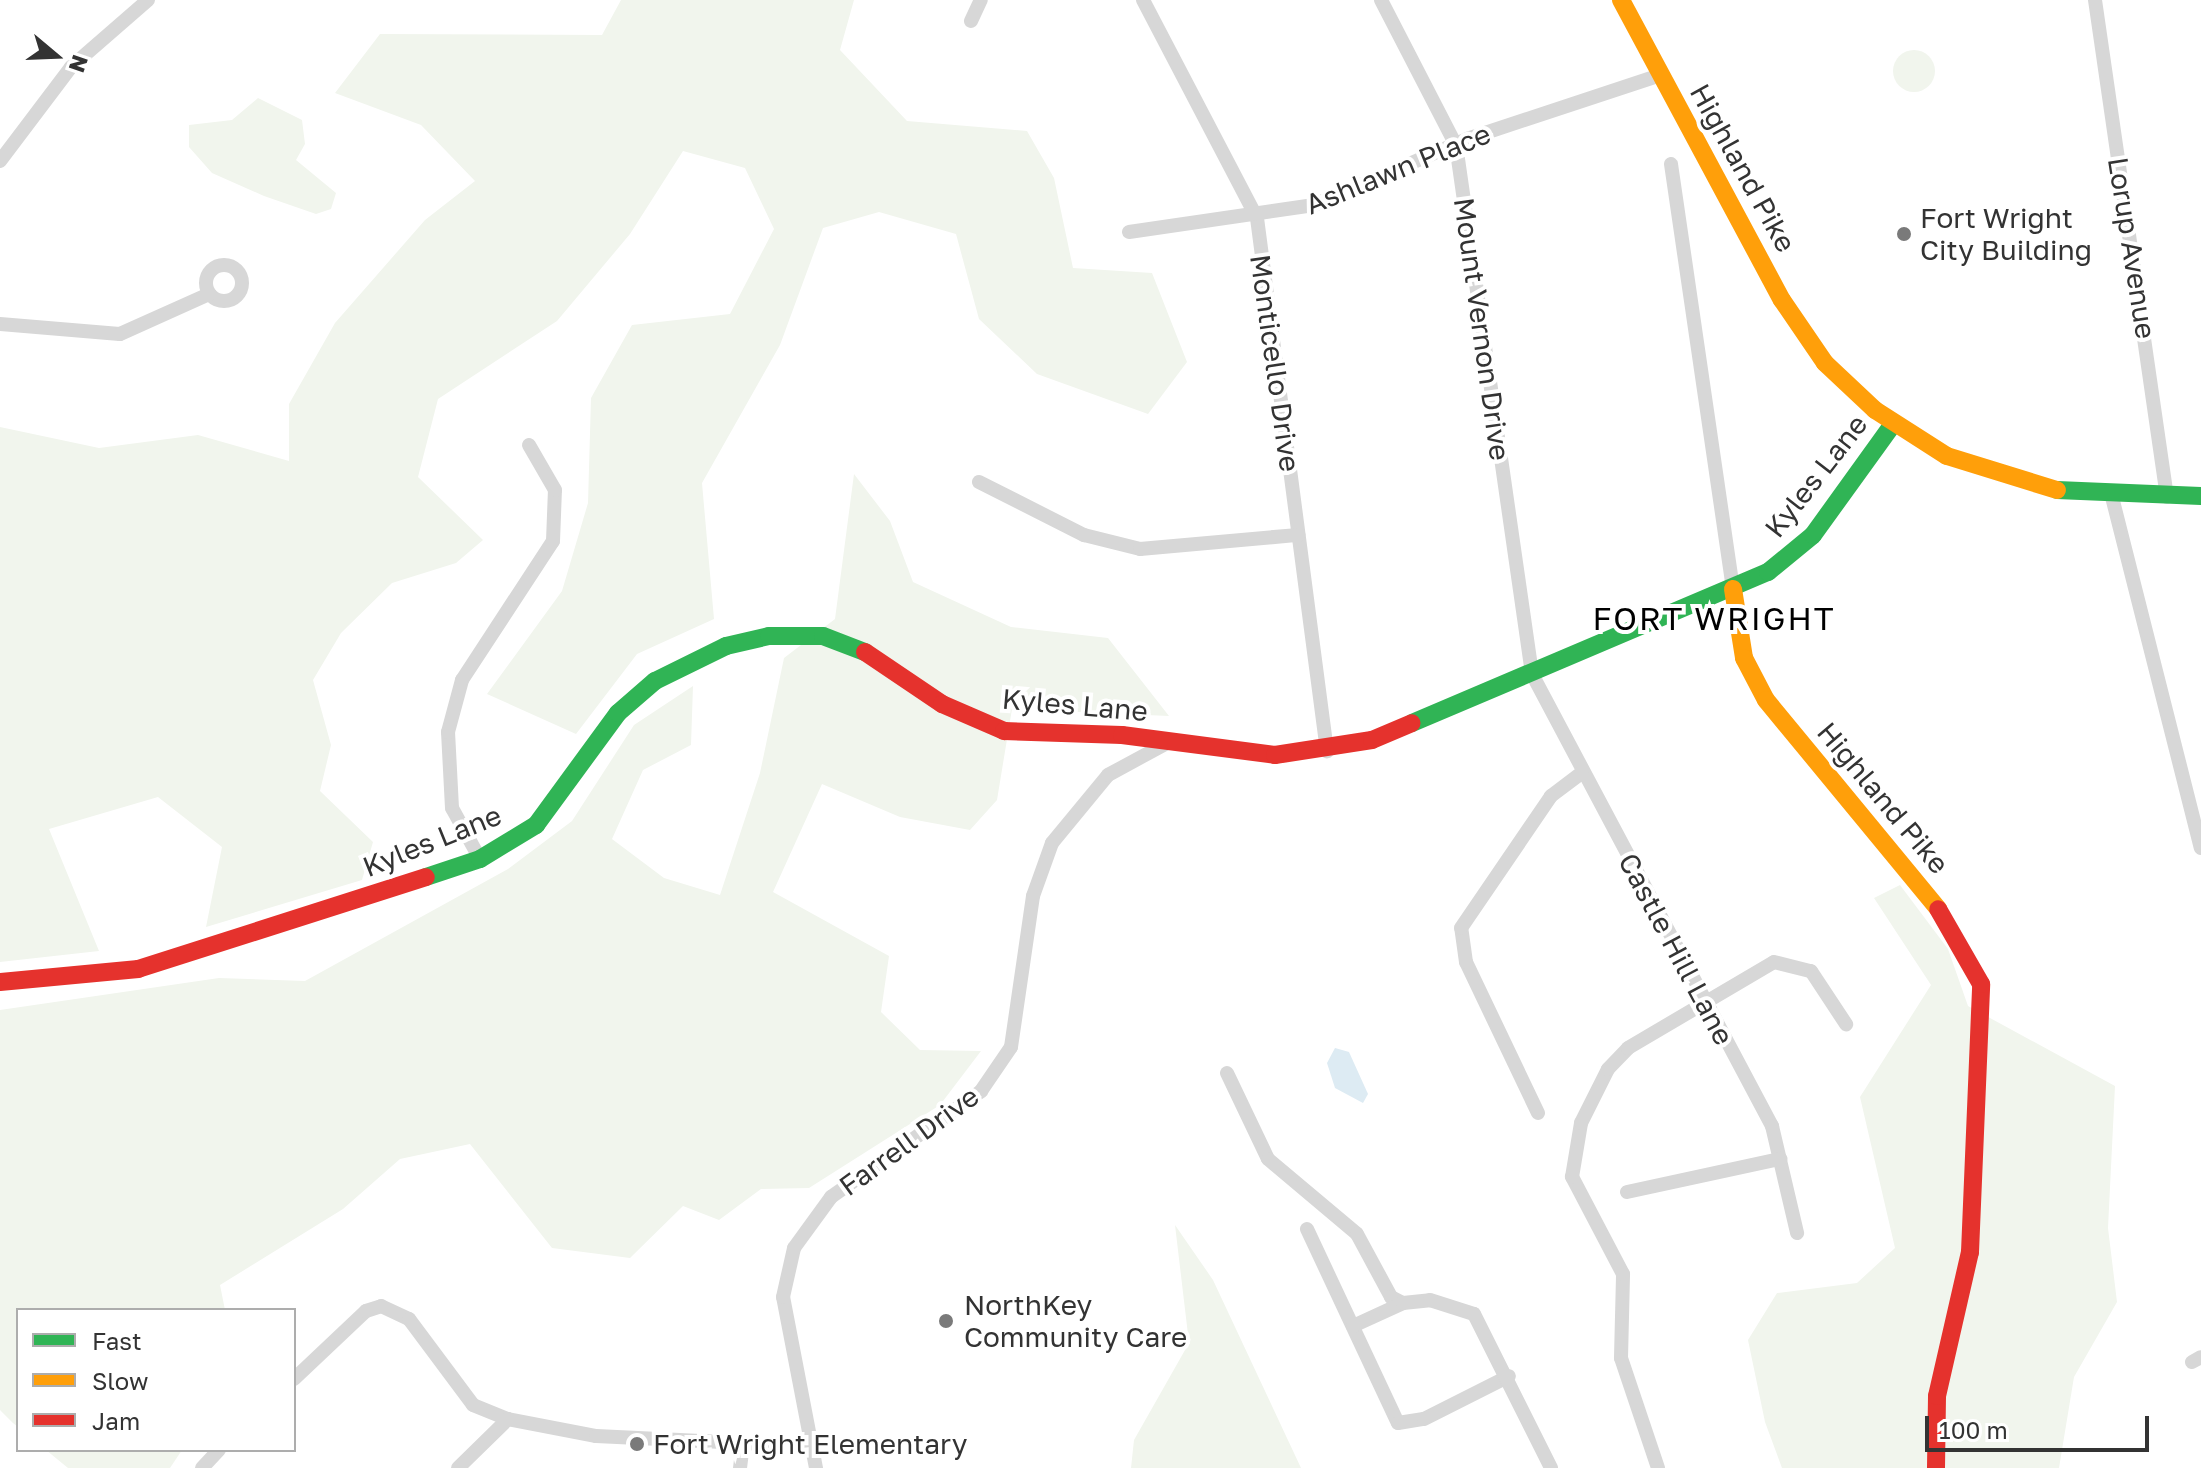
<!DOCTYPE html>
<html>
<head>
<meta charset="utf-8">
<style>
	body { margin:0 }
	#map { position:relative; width:2201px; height:1468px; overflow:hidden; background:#fff; font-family:"Golos Text",sans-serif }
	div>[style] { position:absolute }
	.green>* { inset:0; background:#f1f5ed }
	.round { border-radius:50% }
	.water>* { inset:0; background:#ddebf3 }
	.street>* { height:14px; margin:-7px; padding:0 7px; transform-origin:7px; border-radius:7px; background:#d7d7d7 }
	.street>.ring { margin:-7px; padding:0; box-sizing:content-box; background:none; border:14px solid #d7d7d7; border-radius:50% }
	.fast>* { height:18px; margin:-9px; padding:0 9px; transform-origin:9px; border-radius:9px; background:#30b455 }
	.slow>* { height:18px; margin:-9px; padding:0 9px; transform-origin:9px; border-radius:9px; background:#ff9f0a }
	.jam>* { height:18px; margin:-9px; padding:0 9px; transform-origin:9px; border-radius:9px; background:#e5322d }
	.dots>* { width:22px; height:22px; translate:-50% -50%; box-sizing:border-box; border:4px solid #fff; border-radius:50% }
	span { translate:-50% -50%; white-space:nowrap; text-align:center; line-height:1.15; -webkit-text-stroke:8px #fff; paint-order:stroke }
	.street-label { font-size:28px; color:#333 }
	.poi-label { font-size:28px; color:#333 }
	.left { translate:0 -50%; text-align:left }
	.quarter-label { font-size:32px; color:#000; letter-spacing:2px }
	.legend { position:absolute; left:16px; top:1308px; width:280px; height:144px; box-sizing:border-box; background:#fff; border:2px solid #adadad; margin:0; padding:10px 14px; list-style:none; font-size:24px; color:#333 }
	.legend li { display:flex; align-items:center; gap:16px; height:40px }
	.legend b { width:40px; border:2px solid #adadad }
	.north { position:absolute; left:16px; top:16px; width:80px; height:80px; -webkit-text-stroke:6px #fff; paint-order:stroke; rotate:109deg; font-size:22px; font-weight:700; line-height:32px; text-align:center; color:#333 }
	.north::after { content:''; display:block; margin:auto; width:28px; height:36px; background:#333; clip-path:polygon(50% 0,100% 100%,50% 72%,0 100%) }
	.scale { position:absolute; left:1925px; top:1416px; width:224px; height:36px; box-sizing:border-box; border:4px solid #333; border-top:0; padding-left:10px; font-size:24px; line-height:28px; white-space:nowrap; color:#333; -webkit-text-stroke:6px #fff; paint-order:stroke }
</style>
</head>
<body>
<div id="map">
	<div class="green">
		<i style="clip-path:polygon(621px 0,854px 0,840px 50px,907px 121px,1027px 131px,1054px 178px,1073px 268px,1152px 273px,1187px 362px,1148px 414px,1037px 374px,979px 319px,956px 234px,879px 212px,823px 228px,780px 345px,702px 483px,714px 619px,637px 654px,576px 734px,487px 694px,562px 591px,588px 503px,591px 398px,632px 325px,730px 314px,774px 229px,745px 168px,683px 151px,630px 234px,557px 321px,438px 399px,418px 477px,483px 540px,456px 563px,392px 583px,341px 633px,313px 680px,331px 745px,320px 791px,373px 842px,362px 880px,206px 927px,222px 847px,158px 797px,49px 829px,99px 951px,0 962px,0 427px,99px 448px,198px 435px,289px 461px,289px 404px,335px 323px,425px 220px,475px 181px,421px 125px,335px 93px,380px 34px,602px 35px)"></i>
		<i class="round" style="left:1893px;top:50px;width:42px;height:42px"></i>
		<i style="clip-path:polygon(258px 98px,302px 120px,305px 144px,296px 160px,336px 193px,331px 209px,316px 214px,264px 196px,212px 173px,189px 147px,189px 125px,232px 120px)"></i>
		<i style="clip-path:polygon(854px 474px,890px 521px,913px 582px,1011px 627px,1108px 638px,1169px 716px,1012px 709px,997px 800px,970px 830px,900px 817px,822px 784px,773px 892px,889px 956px,881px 1012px,920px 1050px,981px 1051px,940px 1105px,809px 1188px,761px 1189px,719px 1220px,683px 1206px,630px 1258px,552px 1248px,470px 1144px,400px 1159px,343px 1209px,220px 1285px,225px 1310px,18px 1310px,18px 1427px,13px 1423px,0 1410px,0 1010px,219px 978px,305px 981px,508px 869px,572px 821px,634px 725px,693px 686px,691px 745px,643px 770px,612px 839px,664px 878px,720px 895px,760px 773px,784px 658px,835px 619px)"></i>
		<i style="clip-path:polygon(1900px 885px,1948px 949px,1968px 1006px,2115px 1086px,2108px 1228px,2117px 1302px,2074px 1377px,2059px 1468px,1782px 1468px,1765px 1422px,1748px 1340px,1777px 1293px,1857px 1283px,1895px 1248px,1860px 1097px,1931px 985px,1874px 898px)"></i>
		<i style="clip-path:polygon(1175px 1225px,1213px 1280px,1301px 1468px,1131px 1468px,1134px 1440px,1189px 1343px)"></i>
		<i style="clip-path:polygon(46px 1450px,182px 1450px,170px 1468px,68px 1468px)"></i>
	</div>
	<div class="water">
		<i style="clip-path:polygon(1335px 1048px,1349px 1052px,1368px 1094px,1363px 1103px,1335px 1088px,1327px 1063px)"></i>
	</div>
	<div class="street">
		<i style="left:1143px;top:0;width:246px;rotate:62.4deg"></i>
		<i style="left:1257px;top:218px;width:538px;rotate:82.52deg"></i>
		<i style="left:1381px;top:0;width:163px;rotate:62.7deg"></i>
		<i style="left:1456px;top:145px;width:534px;rotate:81.82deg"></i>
		<i style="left:1532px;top:674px;width:512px;rotate:62.03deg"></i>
		<i style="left:1772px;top:1126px;width:110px;rotate:76.8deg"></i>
		<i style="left:2095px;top:0;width:502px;rotate:81.76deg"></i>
		<i style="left:971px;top:21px;width:23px;rotate:-65deg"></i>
		<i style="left:0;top:161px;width:118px;rotate:-52.9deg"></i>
		<i style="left:71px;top:67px;width:102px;rotate:-41deg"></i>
		<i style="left:1671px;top:164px;width:429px;rotate:81.7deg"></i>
		<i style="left:1129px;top:232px;width:187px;rotate:-8.3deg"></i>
		<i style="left:1314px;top:205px;width:167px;rotate:-23.3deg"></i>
		<i style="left:1467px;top:139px;width:203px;rotate:-18.3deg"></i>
		<i class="ring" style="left:206px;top:265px;width:22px;height:22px"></i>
		<i style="left:0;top:324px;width:120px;rotate:4.8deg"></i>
		<i style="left:120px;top:334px;width:98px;rotate:-24.2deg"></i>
		<i style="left:979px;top:482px;width:118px;rotate:26.8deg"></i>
		<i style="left:1084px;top:535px;width:58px;rotate:14deg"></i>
		<i style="left:1140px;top:549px;width:159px;rotate:-5.1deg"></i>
		<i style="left:2112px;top:497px;width:362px;rotate:75.8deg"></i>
		<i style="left:480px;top:859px;width:58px;rotate:-118.8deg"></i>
		<i style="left:452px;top:808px;width:76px;rotate:-93deg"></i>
		<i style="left:448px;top:732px;width:54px;rotate:-74.9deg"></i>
		<i style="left:462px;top:680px;width:166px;rotate:-56.8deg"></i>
		<i style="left:553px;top:541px;width:51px;rotate:-87.8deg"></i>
		<i style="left:555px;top:490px;width:52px;rotate:-120deg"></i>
		<i style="left:1227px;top:1073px;width:95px;rotate:64.5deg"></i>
		<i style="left:1268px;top:1159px;width:116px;rotate:40.1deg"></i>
		<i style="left:1357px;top:1234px;width:72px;rotate:61.6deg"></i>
		<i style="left:1391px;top:1297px;width:13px;rotate:27deg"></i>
		<i style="left:1538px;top:1113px;width:167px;rotate:-115.5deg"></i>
		<i style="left:1466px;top:962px;width:34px;rotate:-98deg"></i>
		<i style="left:1461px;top:928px;width:160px;rotate:-55.7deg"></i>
		<i style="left:1551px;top:796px;width:38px;rotate:-37deg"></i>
		<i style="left:1627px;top:1192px;width:157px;rotate:-12.2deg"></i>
		<i style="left:1307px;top:1229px;width:214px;rotate:64.9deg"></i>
		<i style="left:1398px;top:1423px;width:26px;rotate:-9deg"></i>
		<i style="left:1424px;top:1419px;width:95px;rotate:-26.8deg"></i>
		<i style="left:1353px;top:1326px;width:55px;rotate:-24.7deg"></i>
		<i style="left:1403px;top:1303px;width:27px;rotate:-6deg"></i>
		<i style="left:1430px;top:1300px;width:46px;rotate:17.7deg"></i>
		<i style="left:1474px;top:1314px;width:172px;rotate:63.4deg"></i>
		<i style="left:2192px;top:1362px;width:10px;rotate:-29deg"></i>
		<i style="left:294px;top:1379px;width:99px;rotate:-43.4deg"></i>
		<i style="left:366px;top:1311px;width:16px;rotate:-18deg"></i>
		<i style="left:381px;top:1306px;width:31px;rotate:25deg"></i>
		<i style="left:409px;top:1319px;width:107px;rotate:53.3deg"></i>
		<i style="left:473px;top:1405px;width:38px;rotate:22deg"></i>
		<i style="left:508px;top:1419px;width:90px;rotate:10.9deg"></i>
		<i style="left:596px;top:1436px;width:215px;rotate:2.7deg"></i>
		<i style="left:202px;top:1468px;width:25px;rotate:-47deg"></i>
		<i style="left:458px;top:1468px;width:70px;rotate:-44.4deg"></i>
		<i style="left:740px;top:1468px;width:26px;rotate:-83deg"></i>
		<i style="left:816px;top:1468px;width:174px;rotate:-100.9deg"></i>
		<i style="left:783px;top:1297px;width:50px;rotate:-77.3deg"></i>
		<i style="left:794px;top:1248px;width:63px;rotate:-54deg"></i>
		<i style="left:831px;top:1197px;width:184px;rotate:-35.2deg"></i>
		<i style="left:981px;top:1091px;width:53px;rotate:-55.7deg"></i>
		<i style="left:1011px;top:1047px;width:153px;rotate:-81.7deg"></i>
		<i style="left:1033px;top:896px;width:56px;rotate:-70.3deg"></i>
		<i style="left:1052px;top:843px;width:88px;rotate:-50.5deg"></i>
		<i style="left:1108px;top:775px;width:67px;rotate:-28.5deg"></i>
		<i style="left:1658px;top:1468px;width:116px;rotate:-108.6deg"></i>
		<i style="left:1621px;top:1358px;width:84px;rotate:-88.6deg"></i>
		<i style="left:1623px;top:1274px;width:110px;rotate:-117.7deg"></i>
		<i style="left:1572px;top:1177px;width:55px;rotate:-80.5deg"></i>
		<i style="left:1581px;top:1123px;width:60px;rotate:-63.4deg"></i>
		<i style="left:1608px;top:1069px;width:29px;rotate:-46deg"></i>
		<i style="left:1628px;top:1048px;width:169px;rotate:-30.5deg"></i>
		<i style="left:1774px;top:962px;width:38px;rotate:14deg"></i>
		<i style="left:1811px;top:971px;width:64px;rotate:56.6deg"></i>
	</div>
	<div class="fast">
		<i style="left:2057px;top:490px;width:144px;rotate:2.4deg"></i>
		<i style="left:1412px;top:723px;width:387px;rotate:-23deg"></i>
		<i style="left:1768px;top:572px;width:58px;rotate:-39.4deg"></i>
		<i style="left:1813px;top:535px;width:137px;rotate:-54.2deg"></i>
		<i style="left:426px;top:877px;width:57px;rotate:-18.4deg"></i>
		<i style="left:480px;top:859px;width:66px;rotate:-31.3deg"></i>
		<i style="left:536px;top:825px;width:139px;rotate:-53.8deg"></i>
		<i style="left:618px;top:713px;width:49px;rotate:-40.9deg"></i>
		<i style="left:655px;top:681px;width:79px;rotate:-26.2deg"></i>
		<i style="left:726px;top:646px;width:44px;rotate:-13.1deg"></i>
		<i style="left:769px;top:636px;width:54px"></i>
		<i style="left:823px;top:636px;width:45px;rotate:20.9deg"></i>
	</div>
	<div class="slow">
		<i style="left:1621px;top:0;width:340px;rotate:61.8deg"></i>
		<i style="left:1782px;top:300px;width:76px;rotate:55.7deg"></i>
		<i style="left:1825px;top:363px;width:69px;rotate:43.2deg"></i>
		<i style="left:1875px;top:410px;width:85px;rotate:32.6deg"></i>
		<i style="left:1947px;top:456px;width:115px;rotate:17.2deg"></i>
		<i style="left:1733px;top:589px;width:70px;rotate:80.9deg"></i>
		<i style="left:1744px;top:658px;width:47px;rotate:62.4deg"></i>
		<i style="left:1766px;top:700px;width:271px;rotate:50.5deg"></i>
	</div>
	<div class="jam">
		<i style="left:865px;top:652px;width:93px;rotate:34deg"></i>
		<i style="left:942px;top:704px;width:68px;rotate:23.5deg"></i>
		<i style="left:1004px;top:731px;width:118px;rotate:1.9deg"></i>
		<i style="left:1122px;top:735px;width:154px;rotate:7.4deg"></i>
		<i style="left:1275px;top:755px;width:98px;rotate:-8.8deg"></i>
		<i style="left:1372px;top:740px;width:43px;rotate:-23deg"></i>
		<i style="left:0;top:982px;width:139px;rotate:-5.4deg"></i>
		<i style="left:138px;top:969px;width:302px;rotate:-17.7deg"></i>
		<i style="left:1936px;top:1468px;width:72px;rotate:-89.2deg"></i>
		<i style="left:1937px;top:1396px;width:148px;rotate:-77.1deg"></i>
		<i style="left:1970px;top:1252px;width:268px;rotate:-87.6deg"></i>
		<i style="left:1981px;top:984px;width:86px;rotate:-119.8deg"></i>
	</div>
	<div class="dots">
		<i style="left:1904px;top:234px;background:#7a7a7a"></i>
		<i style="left:946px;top:1321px;background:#7a7a7a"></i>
		<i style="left:637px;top:1444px;background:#7a7a7a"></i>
	</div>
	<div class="street-label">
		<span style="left:1743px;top:168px;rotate:61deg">Highland Pike</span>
		<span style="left:1398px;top:169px;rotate:-22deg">Ashlawn Place</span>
		<span style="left:2132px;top:248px;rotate:81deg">Lorup Avenue</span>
		<span style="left:1482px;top:329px;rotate:82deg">Mount Vernon Drive</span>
		<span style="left:1275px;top:363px;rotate:82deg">Monticello Drive</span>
		<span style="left:1816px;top:476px;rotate:-52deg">Kyles Lane</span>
		<span style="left:1075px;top:705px;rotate:5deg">Kyles Lane</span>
		<span style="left:1883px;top:798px;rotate:50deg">Highland Pike</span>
		<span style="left:432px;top:841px;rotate:-22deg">Kyles Lane</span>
		<span style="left:1676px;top:949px;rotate:62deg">Castle Hill Lane</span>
		<span style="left:909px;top:1141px;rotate:-36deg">Farrell Drive</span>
	</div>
	<div class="poi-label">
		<span class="left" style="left:1920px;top:234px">Fort Wright<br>City Building</span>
		<span class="left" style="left:964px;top:1321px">NorthKey<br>Community Care</span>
		<span class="left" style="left:653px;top:1444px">Fort Wright Elementary</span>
	</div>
	<div class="quarter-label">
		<span style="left:1714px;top:618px">FORT WRIGHT</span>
	</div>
	<ul class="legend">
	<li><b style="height:10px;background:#30b455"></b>Fast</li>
	<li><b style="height:10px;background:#ff9f0a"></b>Slow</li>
	<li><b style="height:10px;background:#e5322d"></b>Jam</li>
	</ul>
	<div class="north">N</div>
	<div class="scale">100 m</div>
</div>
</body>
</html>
